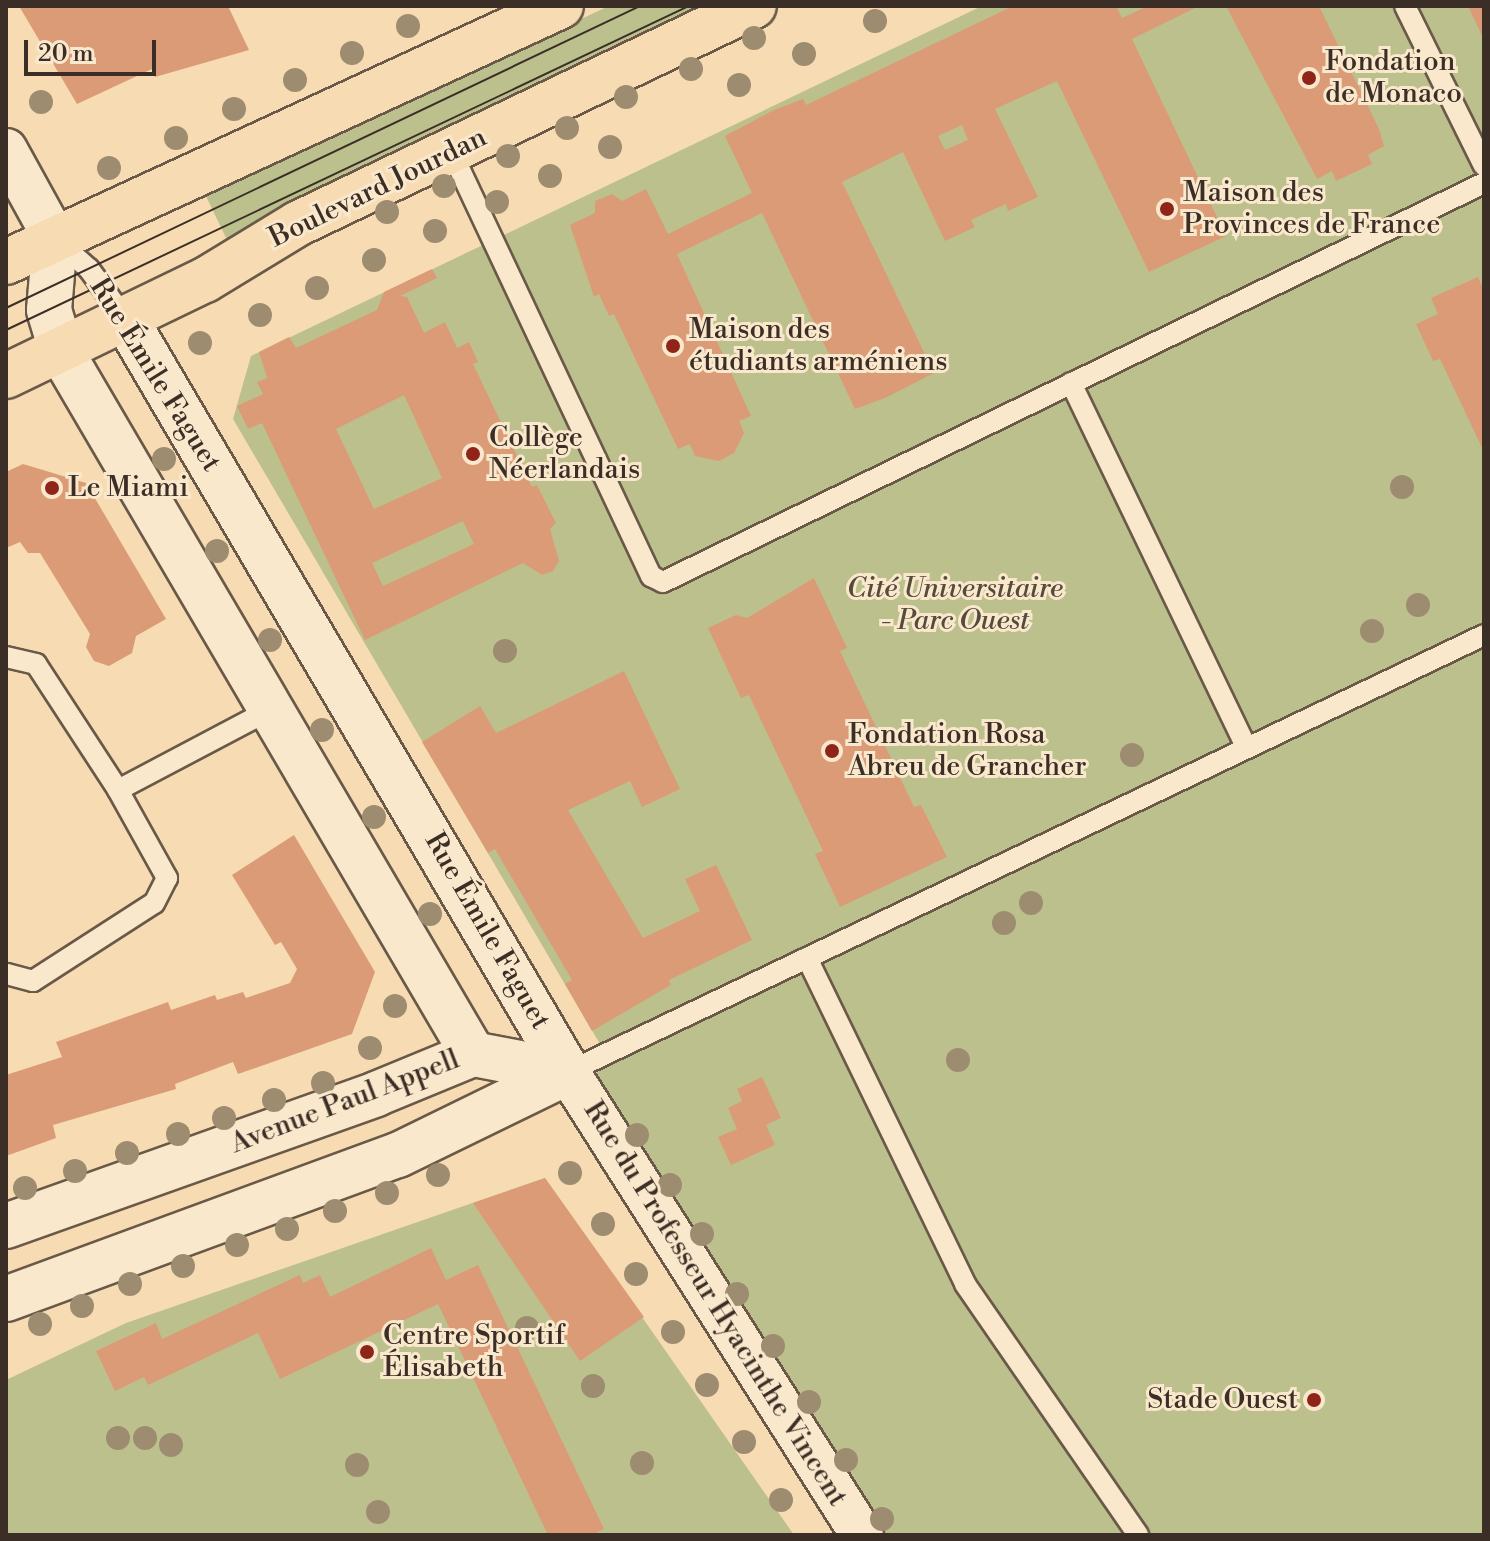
<!DOCTYPE html>
<html>
<head>
<meta charset="utf-8">
<style>
	body { margin:0 }
	#map { position:relative; width:1490px; height:1541px; overflow:hidden; background:#f7dbb2; font-family:"Libre Bodoni",serif }
	div>[style] { position:absolute }
	.green>* { inset:0; background:#bcc08d }
	.building>* { inset:0; background:#db9b77 }
	.roads { filter:drop-shadow(2px 0 #6a5949) drop-shadow(-2px 0 #6a5949) drop-shadow(0 2px #6a5949) drop-shadow(0 -2px #6a5949) }
	.service>* { height:20px; margin:-10px; padding:0 10px; transform-origin:10px; border-radius:10px; background:#fae8cd }
	.minor>* { height:42px; margin:-21px; padding:0 21px; transform-origin:21px; border-radius:21px; background:#fae8cd }
	.tertiary>* { height:44px; margin:-22px; padding:0 22px; transform-origin:22px; border-radius:22px; background:#fae8cd }
	.primary>* { height:44px; margin:-22px; padding:0 22px; transform-origin:22px; border-radius:22px; background:#f7dbb2 }
	.tram>* { height:2px; margin:-1px; padding:0 1px; transform-origin:1px; border-radius:1px; background:#3b2e26 }
	.trees>* { width:24px; height:24px; margin:-12px; border-radius:50%; background:#9e8c71 }
	.dots>* { width:22px; height:22px; translate:-50% -50%; box-sizing:border-box; border:4px solid #fae8cd; border-radius:50% }
	span { translate:-50% -50%; white-space:nowrap; text-align:center; line-height:1.15; -webkit-text-stroke:6px #fae8cd; paint-order:stroke }
	.poi-label { font-size:28px; color:#3b2e26 }
	.left { translate:0 -50%; text-align:left }
	.right { translate:-100% -50%; text-align:right }
	.street-label { font-size:28px; color:#3b2e26 }
	.park-label { font-size:28px; color:#554b3b; font-style:italic }
	.frame { position:absolute; inset:0; border:8px solid #3b2e26; pointer-events:none }
	.scale { position:absolute; left:24px; top:40px; width:132px; height:36px; box-sizing:border-box; border:4px solid #3b2e26; border-top:0; padding-left:10px; font-size:24px; line-height:28px; white-space:nowrap; color:#3b2e26; -webkit-text-stroke:6px #fae8cd; paint-order:stroke }
</style>
</head>
<body>
<div id="map">
	<div class="green">
		<i style="clip-path:polygon(609px 6px,716px 6px,227px 240px,205px 194px)"></i>
		<i style="clip-path:polygon(982px 6px,1484px 6px,1484px 1535px,886px 1535px,596px 1087px,595px 1074px,610px 1061px,233px 419px,251px 356px)"></i>
		<i style="clip-path:polygon(545px 1178px,794px 1535px,6px 1535px,6px 1380px,126px 1323px)"></i>
	</div>
	<div class="building">
		<i style="clip-path:polygon(19px 6px,228px 6px,249px 50px,155px 77px,152px 69px,77px 104px)"></i>
		<i style="clip-path:polygon(evenodd,1013px 6px,1116px 6px,1122px 18px,1148px 6px,1199px 6px,1132px 39px,1226px 236px,1149px 272px,1057px 81px,995px 109px,1038px 197px,1008px 211px,1006px 204px,988px 212px,971px 220px,975px 227px,945px 241px,903px 152px,842px 182px,934px 373px,885px 398px,855px 409px,762px 213px,677px 254px,751px 416px,739px 421px,744px 433px,734px 453px,719px 461px,695px 456px,690px 444px,678px 449px,614px 314px,609px 316px,599px 294px,594px 297px,570px 225px,595px 213px,595px 201px,612px 194px,622px 201px,646px 189px,668px 234px,674px 231px,752px 193px,725px 136px,774px 110px,803px 99px,806px 105px,1013px 6px,962px 125px,968px 140px,945px 150px,938px 136px,962px 125px)"></i>
		<i style="clip-path:polygon(1226px 6px,1319px 6px,1379px 129px,1384px 146px,1368px 155px,1372px 164px,1336px 181px,1332px 171px,1317px 179px)"></i>
		<i style="clip-path:polygon(1468px 6px,1484px 6px,1484px 40px)"></i>
		<i style="clip-path:polygon(evenodd,432px 269px,437px 278px,400px 296px,407px 297px,424px 333px,445px 322px,457px 348px,469px 342px,478px 362px,473px 364px,532px 487px,537px 485px,556px 523px,550px 529px,559px 561px,553px 571px,542px 575px,523px 563px,365px 640px,262px 423px,248px 429px,237px 406px,263px 394px,257px 382px,267px 378px,259px 352px,289px 337px,296px 348px,377px 310px,384px 292px,432px 269px,404px 395px,442px 478px,374px 509px,336px 429px,404px 395px,432px 269px,463px 521px,474px 544px,383px 586px,372px 563px,463px 521px)"></i>
		<i style="clip-path:polygon(1478px 277px,1484px 290px,1484px 452px,1440px 359px,1433px 361px,1416px 324px,1438px 314px,1431px 298px)"></i>
		<i style="clip-path:polygon(23px 464px,86px 483px,166px 619px,136px 636px,132px 653px,109px 666px,94px 661px,86px 647px,90px 634px,40px 553px,28px 553px,20px 542px,6px 548px,6px 472px)"></i>
		<i style="clip-path:polygon(814px 578px,847px 648px,840px 651px,914px 807px,921px 805px,947px 857px,840px 907px,815px 854px,823px 851px,749px 695px,741px 698px,708px 628px,736px 615px,747px 618px)"></i>
		<i style="clip-path:polygon(624px 671px,680px 789px,642px 807px,630px 781px,568px 810px,643px 938px,700px 911px,685px 879px,716px 865px,752px 940px,669px 980px,671px 985px,592px 1031px,565px 984px,572px 980px,495px 849px,488px 853px,422px 742px,480px 706px,496px 733px)"></i>
		<i style="clip-path:polygon(294px 835px,375px 972px,352px 1034px,238px 1074px,233px 1062px,175px 1084px,176px 1089px,53px 1125px,56px 1138px,6px 1156px,6px 1075px,62px 1057px,56px 1042px,168px 1002px,171px 1010px,215px 995px,217px 1000px,243px 992px,246px 998px,290px 983px,297px 969px,281px 942px,275px 945px,232px 875px)"></i>
		<i style="clip-path:polygon(762px 1077px,781px 1118px,766px 1125px,775px 1145px,731px 1165px,718px 1137px,737px 1129px,728px 1108px,742px 1101px,737px 1089px)"></i>
		<i style="clip-path:polygon(545px 1178px,644px 1317px,580px 1361px,473px 1203px)"></i>
		<i style="clip-path:polygon(431px 1248px,446px 1280px,478px 1265px,604px 1529px,592px 1535px,548px 1535px,438px 1304px,280px 1379px,258px 1333px,148px 1385px,144px 1377px,115px 1391px,96px 1351px,156px 1323px,162px 1339px,300px 1275px,303px 1283px,320px 1275px,330px 1297px)"></i>
	</div>
	<div class="roads">
		<div class="service">
			<i style="left:1405px;top:6px;width:178px;rotate:63.7deg"></i>
			<i style="left:451px;top:151px;width:470px;rotate:64.8deg"></i>
			<i style="left:651px;top:576px;width:13px;rotate:27deg"></i>
			<i style="left:663px;top:582px;width:913px;rotate:-25.92deg"></i>
			<i style="left:55px;top:239px;width:45px;rotate:41.4deg"></i>
			<i style="left:89px;top:269px;width:63px;rotate:54deg"></i>
			<i style="left:1071px;top:383px;width:405px;rotate:64.3deg"></i>
			<i style="left:6px;top:657px;width:31px;rotate:13deg"></i>
			<i style="left:36px;top:664px;width:150px;rotate:56.9deg"></i>
			<i style="left:118px;top:790px;width:101px;rotate:60.9deg"></i>
			<i style="left:167px;top:878px;width:28px;rotate:117deg"></i>
			<i style="left:154px;top:903px;width:144px;rotate:147.2deg"></i>
			<i style="left:33px;top:981px;width:28px;rotate:-165deg"></i>
			<i style="left:118px;top:790px;width:170px;rotate:-27.8deg"></i>
			<i style="left:807px;top:958px;width:362px;rotate:64.1deg"></i>
			<i style="left:965px;top:1284px;width:305px;rotate:55.4deg"></i>
			<i style="left:568px;top:1072px;width:1015px;rotate:-25.5deg"></i>
		</div>
		<div class="minor">
			<i style="left:6px;top:150px;width:102px;rotate:61.2deg"></i>
			<i style="left:568px;top:1072px;width:548px;rotate:57.58deg"></i>
		</div>
		<div class="tertiary">
			<i style="left:55px;top:239px;width:71px;rotate:94.8deg"></i>
			<i style="left:49px;top:310px;width:45px;rotate:73.2deg"></i>
			<i style="left:62px;top:353px;width:813px;rotate:59.62deg"></i>
			<i style="left:126px;top:320px;width:872px;rotate:59.55deg"></i>
			<i style="left:6px;top:1226px;width:393px;rotate:-19.6deg"></i>
			<i style="left:376px;top:1094px;width:105px;rotate:-22.4deg"></i>
			<i style="left:473px;top:1054px;width:97px;rotate:10.7deg"></i>
			<i style="left:6px;top:1299px;width:418px;rotate:-20.2deg"></i>
			<i style="left:398px;top:1155px;width:189px;rotate:-26deg"></i>
		</div>
		<div class="primary">
			<i style="left:6px;top:262px;width:611px;rotate:-24.76deg"></i>
			<i style="left:6px;top:376px;width:221px;rotate:-25.8deg"></i>
			<i style="left:205px;top:280px;width:108px;rotate:-31.3deg"></i>
			<i style="left:297px;top:224px;width:506px;rotate:-25.5deg"></i>
		</div>
	</div>
	<div class="tram">
		<i style="left:6px;top:308px;width:702px;rotate:-25.47deg"></i>
		<i style="left:6px;top:330px;width:756px;rotate:-25.38deg"></i>
	</div>
	<div class="trees">
		<i style="left:875px;top:21px"></i>
		<i style="left:408px;top:26px"></i>
		<i style="left:754px;top:38px"></i>
		<i style="left:352px;top:53px"></i>
		<i style="left:804px;top:54px"></i>
		<i style="left:691px;top:69px"></i>
		<i style="left:295px;top:80px"></i>
		<i style="left:739px;top:85px"></i>
		<i style="left:626px;top:97px"></i>
		<i style="left:41px;top:102px"></i>
		<i style="left:234px;top:109px"></i>
		<i style="left:567px;top:128px"></i>
		<i style="left:176px;top:138px"></i>
		<i style="left:610px;top:147px"></i>
		<i style="left:508px;top:156px"></i>
		<i style="left:109px;top:168px"></i>
		<i style="left:550px;top:176px"></i>
		<i style="left:444px;top:186px"></i>
		<i style="left:497px;top:202px"></i>
		<i style="left:387px;top:212px"></i>
		<i style="left:435px;top:231px"></i>
		<i style="left:374px;top:260px"></i>
		<i style="left:317px;top:288px"></i>
		<i style="left:260px;top:315px"></i>
		<i style="left:200px;top:343px"></i>
		<i style="left:164px;top:459px"></i>
		<i style="left:1402px;top:487px"></i>
		<i style="left:217px;top:551px"></i>
		<i style="left:1418px;top:605px"></i>
		<i style="left:1372px;top:631px"></i>
		<i style="left:270px;top:640px"></i>
		<i style="left:505px;top:651px"></i>
		<i style="left:322px;top:730px"></i>
		<i style="left:1132px;top:755px"></i>
		<i style="left:374px;top:817px"></i>
		<i style="left:1031px;top:903px"></i>
		<i style="left:430px;top:914px"></i>
		<i style="left:1004px;top:923px"></i>
		<i style="left:395px;top:1006px"></i>
		<i style="left:370px;top:1048px"></i>
		<i style="left:958px;top:1060px"></i>
		<i style="left:323px;top:1083px"></i>
		<i style="left:274px;top:1100px"></i>
		<i style="left:224px;top:1118px"></i>
		<i style="left:178px;top:1134px"></i>
		<i style="left:637px;top:1135px"></i>
		<i style="left:127px;top:1153px"></i>
		<i style="left:75px;top:1171px"></i>
		<i style="left:570px;top:1173px"></i>
		<i style="left:438px;top:1175px"></i>
		<i style="left:670px;top:1185px"></i>
		<i style="left:25px;top:1188px"></i>
		<i style="left:387px;top:1193px"></i>
		<i style="left:335px;top:1211px"></i>
		<i style="left:603px;top:1224px"></i>
		<i style="left:287px;top:1229px"></i>
		<i style="left:702px;top:1234px"></i>
		<i style="left:237px;top:1245px"></i>
		<i style="left:183px;top:1266px"></i>
		<i style="left:636px;top:1274px"></i>
		<i style="left:130px;top:1284px"></i>
		<i style="left:737px;top:1294px"></i>
		<i style="left:82px;top:1306px"></i>
		<i style="left:40px;top:1324px"></i>
		<i style="left:527px;top:1328px"></i>
		<i style="left:673px;top:1332px"></i>
		<i style="left:773px;top:1346px"></i>
		<i style="left:707px;top:1385px"></i>
		<i style="left:593px;top:1386px"></i>
		<i style="left:809px;top:1402px"></i>
		<i style="left:118px;top:1438px"></i>
		<i style="left:145px;top:1438px"></i>
		<i style="left:744px;top:1442px"></i>
		<i style="left:171px;top:1445px"></i>
		<i style="left:846px;top:1460px"></i>
		<i style="left:642px;top:1463px"></i>
		<i style="left:357px;top:1465px"></i>
		<i style="left:781px;top:1500px"></i>
		<i style="left:378px;top:1512px"></i>
		<i style="left:882px;top:1519px"></i>
	</div>
	<div class="dots">
		<i style="left:1309px;top:78px;background:#8f2418"></i>
		<i style="left:1167px;top:209px;background:#8f2418"></i>
		<i style="left:673px;top:346px;background:#8f2418"></i>
		<i style="left:473px;top:454px;background:#8f2418"></i>
		<i style="left:52px;top:488px;background:#8f2418"></i>
		<i style="left:832px;top:751px;background:#8f2418"></i>
		<i style="left:367px;top:1352px;background:#8f2418"></i>
		<i style="left:1314px;top:1400px;background:#8f2418"></i>
	</div>
	<div class="poi-label">
		<span class="left" style="left:1325px;top:78px">Fondation<br>de Monaco</span>
		<span class="left" style="left:1183px;top:209px">Maison des<br>Provinces de France</span>
		<span class="left" style="left:689px;top:346px">Maison des<br>étudiants arméniens</span>
		<span class="left" style="left:489px;top:454px">Collège<br>Néerlandais</span>
		<span class="left" style="left:68px;top:488px">Le Miami</span>
		<span class="left" style="left:848px;top:751px">Fondation Rosa<br>Abreu de Grancher</span>
		<span class="left" style="left:383px;top:1352px">Centre Sportif<br>Élisabeth</span>
		<span class="right" style="left:1298px;top:1400px">Stade Ouest</span>
	</div>
	<div class="street-label">
		<span style="left:378px;top:188px;rotate:-26deg">Boulevard Jourdan</span>
		<span style="left:155px;top:375px;rotate:58deg">Rue Émile Faguet</span>
		<span style="left:487px;top:931px;rotate:60deg">Rue Émile Faguet</span>
		<span style="left:345px;top:1102px;rotate:-21deg">Avenue Paul Appell</span>
		<span style="left:715px;top:1304px;rotate:58deg">Rue du Professeur Hyacinthe Vincent</span>
	</div>
	<div class="park-label">
		<span style="left:955px;top:605px">Cité Universitaire<br>- Parc Ouest</span>
	</div>
	<div class="frame"></div>
	<div class="scale">20 m</div>
</div>
</body>
</html>
